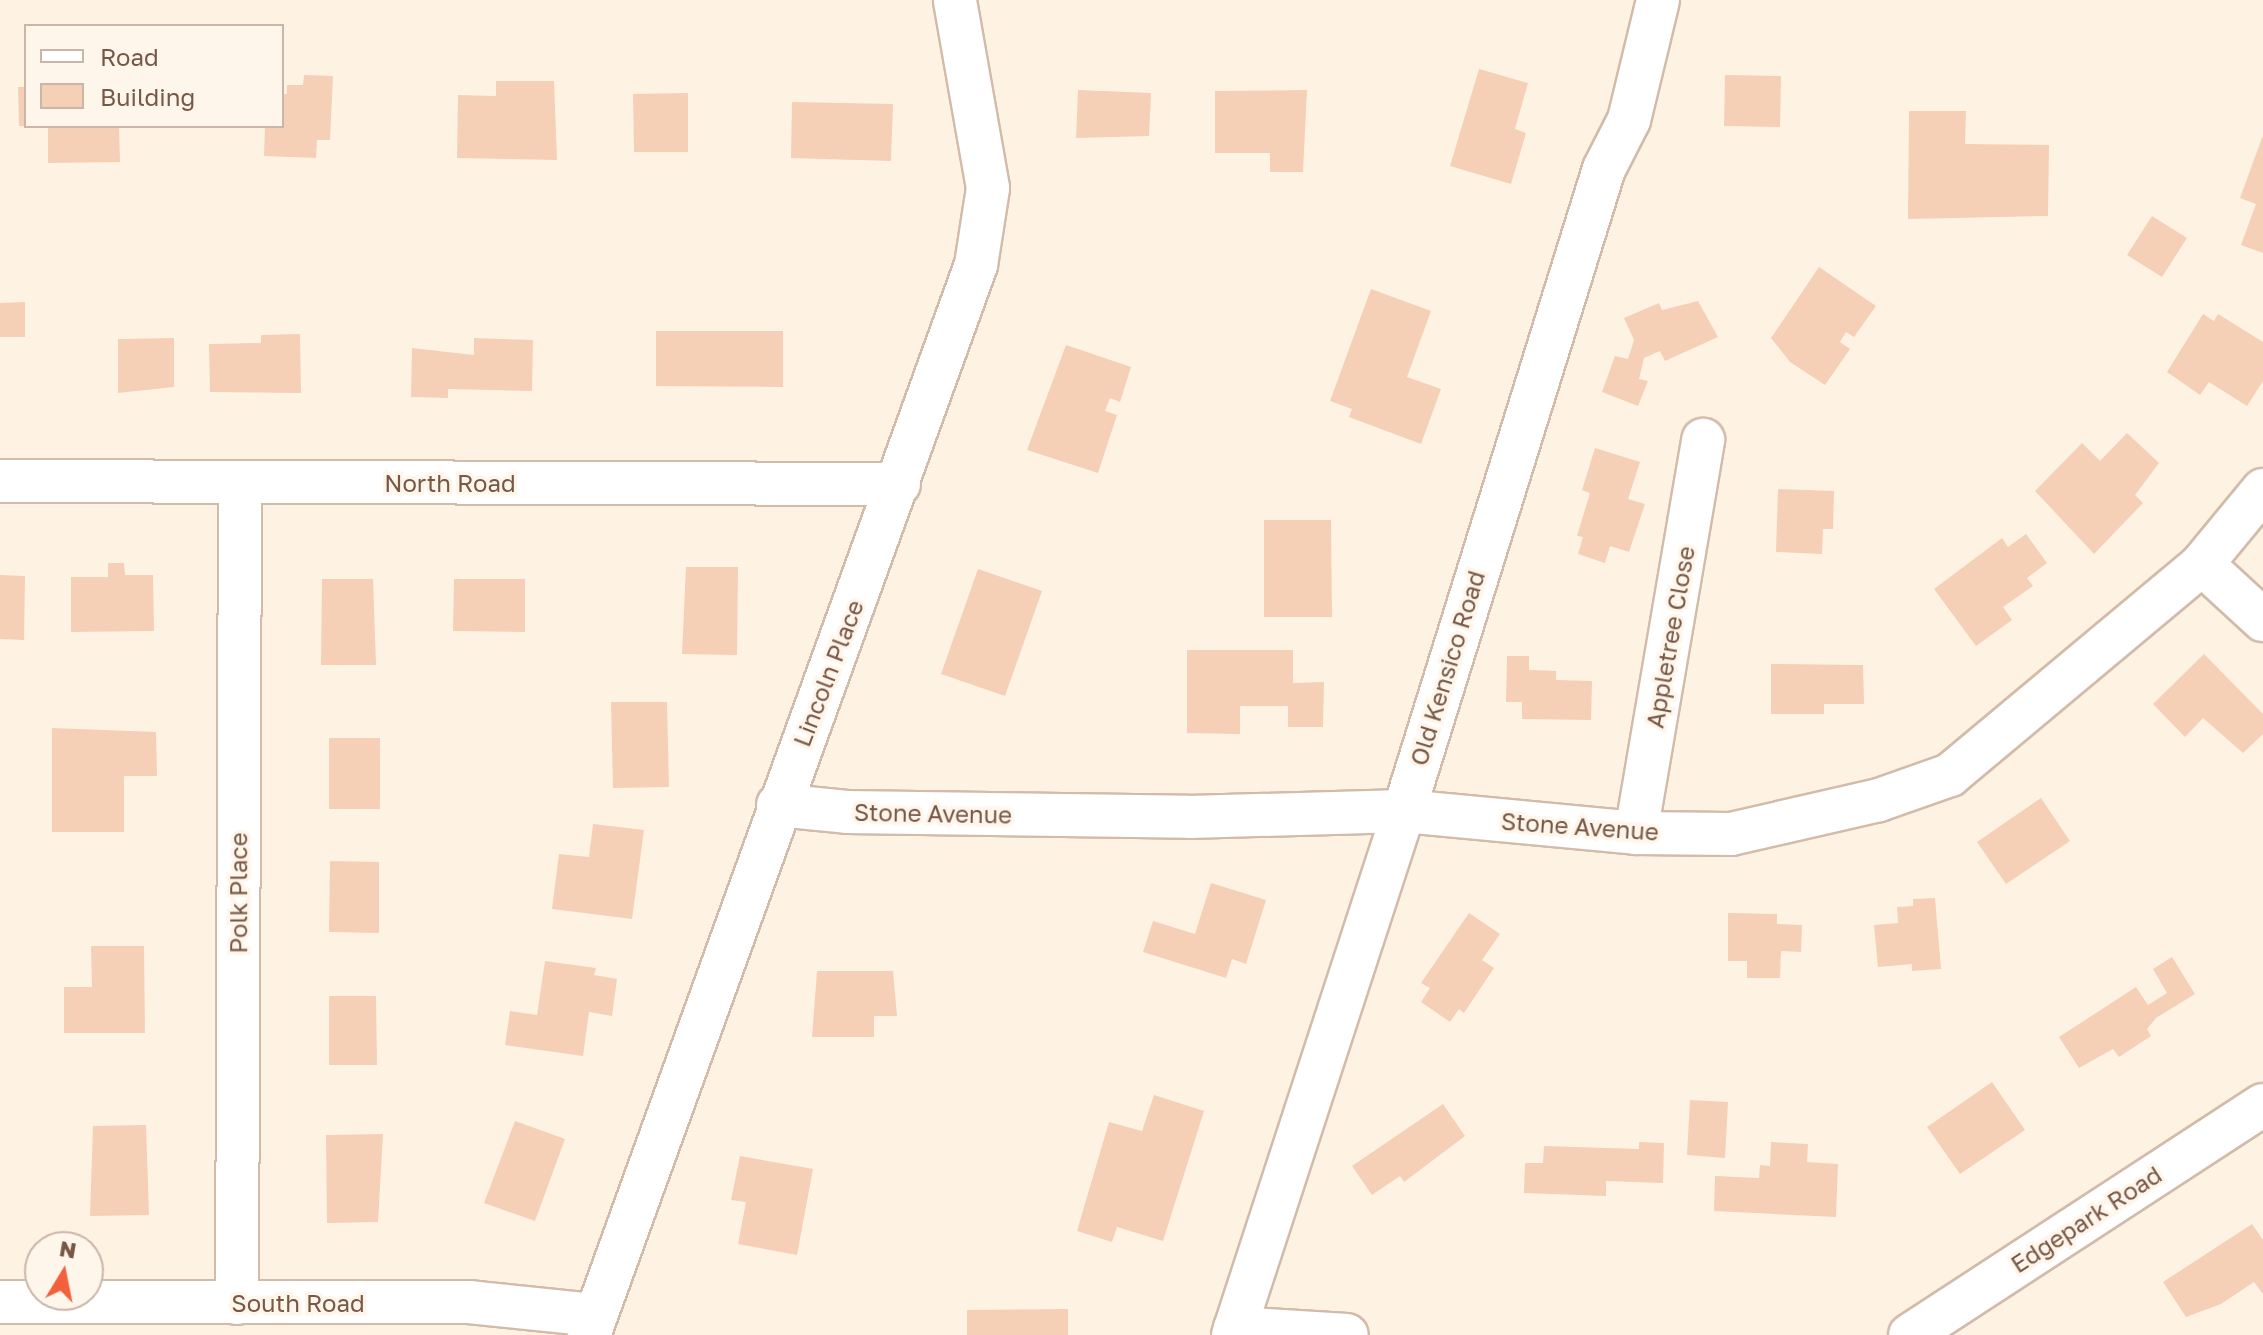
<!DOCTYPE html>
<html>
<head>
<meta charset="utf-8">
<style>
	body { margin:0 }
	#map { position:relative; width:2263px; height:1335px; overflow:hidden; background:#fef3e2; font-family:"Golos Text",sans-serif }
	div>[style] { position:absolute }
	.building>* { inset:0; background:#f6cfb7 }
	.roads { filter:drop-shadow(2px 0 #d2bbaa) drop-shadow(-2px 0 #d2bbaa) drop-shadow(0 2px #d2bbaa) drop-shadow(0 -2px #d2bbaa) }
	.minor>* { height:42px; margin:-21px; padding:0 21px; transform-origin:21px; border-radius:21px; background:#fff }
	span { translate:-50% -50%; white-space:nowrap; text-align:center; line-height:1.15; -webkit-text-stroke:7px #fff6eb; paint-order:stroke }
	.street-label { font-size:24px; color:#785746 }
	.legend { position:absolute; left:24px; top:24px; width:260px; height:104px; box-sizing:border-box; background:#fff6eb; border:2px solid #c9b6a9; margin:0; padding:10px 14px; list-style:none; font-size:24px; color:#785746 }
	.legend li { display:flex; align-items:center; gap:16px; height:40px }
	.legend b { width:40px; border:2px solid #c9b6a9 }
	.north { position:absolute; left:24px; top:1231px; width:80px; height:80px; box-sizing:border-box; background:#fff6eb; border:2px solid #c9b6a9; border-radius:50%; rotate:10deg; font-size:22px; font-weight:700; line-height:32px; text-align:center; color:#785746 }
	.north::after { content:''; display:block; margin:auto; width:28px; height:36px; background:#f3613c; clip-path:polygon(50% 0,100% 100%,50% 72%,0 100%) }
</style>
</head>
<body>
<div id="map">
	<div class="building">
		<i style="clip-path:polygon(1479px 69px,1528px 83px,1515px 129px,1526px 133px,1511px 184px,1450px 166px)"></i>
		<i style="clip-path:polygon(304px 75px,333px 76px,330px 140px,317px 140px,316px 158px,264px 156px,265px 126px,282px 126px,282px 94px,287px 94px,287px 85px,303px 85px)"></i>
		<i style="clip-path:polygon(1725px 75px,1781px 76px,1780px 127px,1724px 126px)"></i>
		<i style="clip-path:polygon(496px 81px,554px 81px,557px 160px,457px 158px,458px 95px,496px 96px)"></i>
		<i style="clip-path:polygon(18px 87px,26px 87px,26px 126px,19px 126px)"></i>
		<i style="clip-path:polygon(1078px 90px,1151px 93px,1149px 136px,1076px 138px)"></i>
		<i style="clip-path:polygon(1307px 90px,1303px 172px,1270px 172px,1270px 153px,1215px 153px,1215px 91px)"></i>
		<i style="clip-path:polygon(688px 93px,688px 152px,634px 152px,633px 94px)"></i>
		<i style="clip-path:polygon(792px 102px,893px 104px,891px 161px,791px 158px)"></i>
		<i style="clip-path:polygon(1909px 111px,1966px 111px,1965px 144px,2049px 145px,2048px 216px,1908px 219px)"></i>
		<i style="clip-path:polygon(48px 126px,119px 126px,120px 162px,48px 163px)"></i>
		<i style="clip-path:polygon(2263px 135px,2263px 253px,2241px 245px,2256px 204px,2240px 198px)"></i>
		<i style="clip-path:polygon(2152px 216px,2187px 238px,2162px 277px,2127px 255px)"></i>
		<i style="clip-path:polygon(1819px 267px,1876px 306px,1854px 337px,1846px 332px,1840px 342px,1850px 349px,1825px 385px,1790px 362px,1771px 338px)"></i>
		<i style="clip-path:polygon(1371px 289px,1431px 311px,1407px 377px,1441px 389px,1421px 444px,1349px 417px,1352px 409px,1330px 401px)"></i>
		<i style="clip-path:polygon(1698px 301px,1718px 337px,1665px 361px,1660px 351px,1644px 358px,1639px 379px,1648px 381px,1638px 406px,1602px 392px,1615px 356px,1628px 359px,1634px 340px,1624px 318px,1659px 303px,1662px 310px)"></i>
		<i style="clip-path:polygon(25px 302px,25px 337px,0 337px,0 303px)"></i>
		<i style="clip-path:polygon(2203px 314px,2214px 321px,2218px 314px,2263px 342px,2263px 381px,2247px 406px,2209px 382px,2200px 395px,2167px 372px)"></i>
		<i style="clip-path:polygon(656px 331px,783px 331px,783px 387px,656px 386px)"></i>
		<i style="clip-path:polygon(300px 334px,301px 393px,210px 392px,209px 344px,261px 343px,261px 335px)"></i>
		<i style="clip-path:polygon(174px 338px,174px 387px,118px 393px,118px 339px)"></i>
		<i style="clip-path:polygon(474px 338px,533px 340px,532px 391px,448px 389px,448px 398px,411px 397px,412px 348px,474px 355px)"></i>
		<i style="clip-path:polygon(1066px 345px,1131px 367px,1120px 402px,1110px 398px,1105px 411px,1117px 415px,1098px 473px,1027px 450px)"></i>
		<i style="clip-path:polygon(2127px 433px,2159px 463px,2135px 495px,2143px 503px,2094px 554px,2035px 491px,2082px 443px,2100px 461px)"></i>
		<i style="clip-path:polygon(1595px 448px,1640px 462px,1628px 499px,1645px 504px,1629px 552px,1610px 546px,1605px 563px,1578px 554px,1583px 537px,1577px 536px,1590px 493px,1582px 490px)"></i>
		<i style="clip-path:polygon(1778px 489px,1834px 491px,1833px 529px,1823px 529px,1822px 554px,1776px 552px)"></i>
		<i style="clip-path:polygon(1264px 520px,1331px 520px,1332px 617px,1264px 617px)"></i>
		<i style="clip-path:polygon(2026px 534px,2047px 563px,2027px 578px,2033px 586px,2003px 607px,2012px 620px,1976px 646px,1934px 589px,2002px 538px,2008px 547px)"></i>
		<i style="clip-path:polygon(108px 563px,124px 563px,125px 575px,153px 575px,154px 631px,71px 632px,71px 577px,108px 577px)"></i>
		<i style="clip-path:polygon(686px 567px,738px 567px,737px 655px,682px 654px)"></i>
		<i style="clip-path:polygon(978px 569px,1042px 591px,1005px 696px,941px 674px)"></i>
		<i style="clip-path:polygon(0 575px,25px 576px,24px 640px,0 639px)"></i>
		<i style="clip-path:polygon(322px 579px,373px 579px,376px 665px,321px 665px)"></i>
		<i style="clip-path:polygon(454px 579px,525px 579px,525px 632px,453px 631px)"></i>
		<i style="clip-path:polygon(1187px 650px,1293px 650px,1293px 683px,1324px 682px,1323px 727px,1288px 727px,1288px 706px,1240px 706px,1240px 734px,1187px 733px)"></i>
		<i style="clip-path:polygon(2204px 654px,2263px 714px,2263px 734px,2243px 753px,2203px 718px,2185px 737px,2153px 704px)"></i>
		<i style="clip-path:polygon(1507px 656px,1529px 656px,1529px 670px,1556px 671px,1556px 680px,1592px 681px,1591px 720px,1522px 719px,1522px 702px,1506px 702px)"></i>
		<i style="clip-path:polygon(1771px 664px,1863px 665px,1864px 704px,1824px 704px,1824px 714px,1771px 714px)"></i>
		<i style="clip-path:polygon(611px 702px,667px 702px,669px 787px,613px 788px)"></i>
		<i style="clip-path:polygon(52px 728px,156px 732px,157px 776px,124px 776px,124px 832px,52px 832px)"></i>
		<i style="clip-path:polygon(329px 738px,380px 738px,380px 809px,329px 809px)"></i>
		<i style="clip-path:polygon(2041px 798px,2070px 841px,2006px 884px,1977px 842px)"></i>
		<i style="clip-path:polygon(593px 824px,644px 830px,632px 919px,552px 909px,559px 854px,589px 857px)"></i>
		<i style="clip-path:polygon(330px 861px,379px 862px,379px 933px,329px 932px)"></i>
		<i style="clip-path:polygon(1211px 883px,1266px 900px,1246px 964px,1232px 959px,1226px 978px,1143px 952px,1153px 921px,1195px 934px)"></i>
		<i style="clip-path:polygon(1935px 898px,1941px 969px,1912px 971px,1912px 964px,1878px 967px,1874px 925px,1898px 923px,1897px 907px,1913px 906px,1913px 899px)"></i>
		<i style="clip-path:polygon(1469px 913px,1500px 934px,1482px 960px,1494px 968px,1464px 1013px,1459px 1009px,1450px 1022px,1421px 1002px,1430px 988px,1421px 983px)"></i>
		<i style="clip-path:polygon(1728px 913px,1777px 914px,1777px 924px,1802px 925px,1801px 952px,1781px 951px,1780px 978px,1747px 978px,1747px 961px,1728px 961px)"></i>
		<i style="clip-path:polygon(91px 946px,144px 946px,145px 1033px,64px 1033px,64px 987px,92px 987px)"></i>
		<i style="clip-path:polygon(2172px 957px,2195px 994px,2156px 1018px,2147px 1029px,2151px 1036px,2119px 1057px,2113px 1049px,2079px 1068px,2059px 1037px,2136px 987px,2148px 1005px,2167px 993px,2153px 969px)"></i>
		<i style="clip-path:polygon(545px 961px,596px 968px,594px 975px,617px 979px,612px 1016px,589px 1012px,583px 1056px,505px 1045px,510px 1011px,537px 1015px)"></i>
		<i style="clip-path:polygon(817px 971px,893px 971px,897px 1016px,874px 1016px,874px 1037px,812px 1037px)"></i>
		<i style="clip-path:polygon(329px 996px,376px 996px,377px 1065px,329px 1065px)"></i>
		<i style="clip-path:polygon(1992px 1082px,2025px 1130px,1960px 1174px,1927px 1127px)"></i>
		<i style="clip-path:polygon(1154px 1095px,1204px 1111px,1163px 1241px,1117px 1227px,1112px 1242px,1077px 1231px,1109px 1122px,1142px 1131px)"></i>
		<i style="clip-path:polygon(1690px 1100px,1728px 1102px,1725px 1158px,1687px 1155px)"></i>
		<i style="clip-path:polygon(1443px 1104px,1465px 1136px,1404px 1182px,1400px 1176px,1372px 1195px,1352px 1166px)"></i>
		<i style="clip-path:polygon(515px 1121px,565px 1139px,535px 1221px,484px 1203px)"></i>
		<i style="clip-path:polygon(146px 1125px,149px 1215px,90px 1216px,93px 1126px)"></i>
		<i style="clip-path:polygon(383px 1134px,378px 1222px,327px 1223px,326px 1135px)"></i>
		<i style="clip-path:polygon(1639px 1142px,1664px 1143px,1663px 1183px,1606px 1181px,1606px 1196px,1524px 1193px,1525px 1163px,1543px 1163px,1544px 1146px,1639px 1149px)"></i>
		<i style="clip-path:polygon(1771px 1142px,1808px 1144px,1807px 1162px,1838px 1164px,1836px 1217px,1714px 1211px,1715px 1176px,1759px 1178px,1760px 1165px,1770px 1166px)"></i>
		<i style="clip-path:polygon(740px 1156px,813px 1169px,797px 1255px,738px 1244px,746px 1202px,731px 1200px)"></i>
		<i style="clip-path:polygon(2252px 1224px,2263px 1240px,2263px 1294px,2254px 1282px,2221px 1304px,2186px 1317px,2163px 1282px)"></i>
		<i style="clip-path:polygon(1068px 1309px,1068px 1335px,967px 1335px,967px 1310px)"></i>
	</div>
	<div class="roads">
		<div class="minor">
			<i style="left:0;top:481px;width:899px;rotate:0.19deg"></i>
			<i style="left:2202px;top:564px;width:83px;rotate:42.6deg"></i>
			<i style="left:778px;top:805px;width:69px;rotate:5.8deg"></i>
			<i style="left:847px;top:812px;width:342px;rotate:0.8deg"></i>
			<i style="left:1189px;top:817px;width:215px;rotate:-1.6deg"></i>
			<i style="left:1404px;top:811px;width:233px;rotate:5.4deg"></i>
			<i style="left:1636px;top:833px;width:95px;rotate:0.6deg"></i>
			<i style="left:1731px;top:834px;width:152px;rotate:-12.9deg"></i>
			<i style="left:1879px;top:800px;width:75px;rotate:-19.4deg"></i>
			<i style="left:1950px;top:775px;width:329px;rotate:-39.9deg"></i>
			<i style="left:2202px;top:564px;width:96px;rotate:-50.5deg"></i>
			<i style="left:1636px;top:833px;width:399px;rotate:-80.3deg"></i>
			<i style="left:0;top:1302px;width:469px"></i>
			<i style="left:469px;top:1302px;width:127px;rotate:5.9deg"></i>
			<i style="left:237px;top:1303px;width:820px;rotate:-89.79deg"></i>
			<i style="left:1235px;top:1328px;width:112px;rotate:3.6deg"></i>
			<i style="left:589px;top:1335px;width:1138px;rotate:-70.12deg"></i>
			<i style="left:976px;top:265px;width:78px;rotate:-81.1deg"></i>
			<i style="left:988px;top:188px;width:191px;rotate:-100deg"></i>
			<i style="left:1233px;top:1335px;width:551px;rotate:-71.93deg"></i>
			<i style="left:1404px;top:811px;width:672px;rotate:-72.7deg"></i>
			<i style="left:1604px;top:169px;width:55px;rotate:-63deg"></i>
			<i style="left:1629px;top:120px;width:123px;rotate:-76.4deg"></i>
			<i style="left:1910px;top:1335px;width:421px;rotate:-33.1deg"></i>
		</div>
	</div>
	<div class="street-label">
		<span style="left:450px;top:483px">North Road</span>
		<span style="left:1670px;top:637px;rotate:-80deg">Appletree Close</span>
		<span style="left:1447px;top:668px;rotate:-73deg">Old Kensico Road</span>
		<span style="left:828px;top:673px;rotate:-69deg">Lincoln Place</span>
		<span style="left:933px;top:813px;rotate:1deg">Stone Avenue</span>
		<span style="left:1580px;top:826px;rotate:4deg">Stone Avenue</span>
		<span style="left:238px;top:893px;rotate:-90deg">Polk Place</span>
		<span style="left:2086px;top:1219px;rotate:-33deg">Edgepark Road</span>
		<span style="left:298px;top:1303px">South Road</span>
	</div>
	<ul class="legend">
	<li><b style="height:10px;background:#fff"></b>Road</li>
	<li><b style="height:22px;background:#f6cfb7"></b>Building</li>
	</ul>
	<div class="north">N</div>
</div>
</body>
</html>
